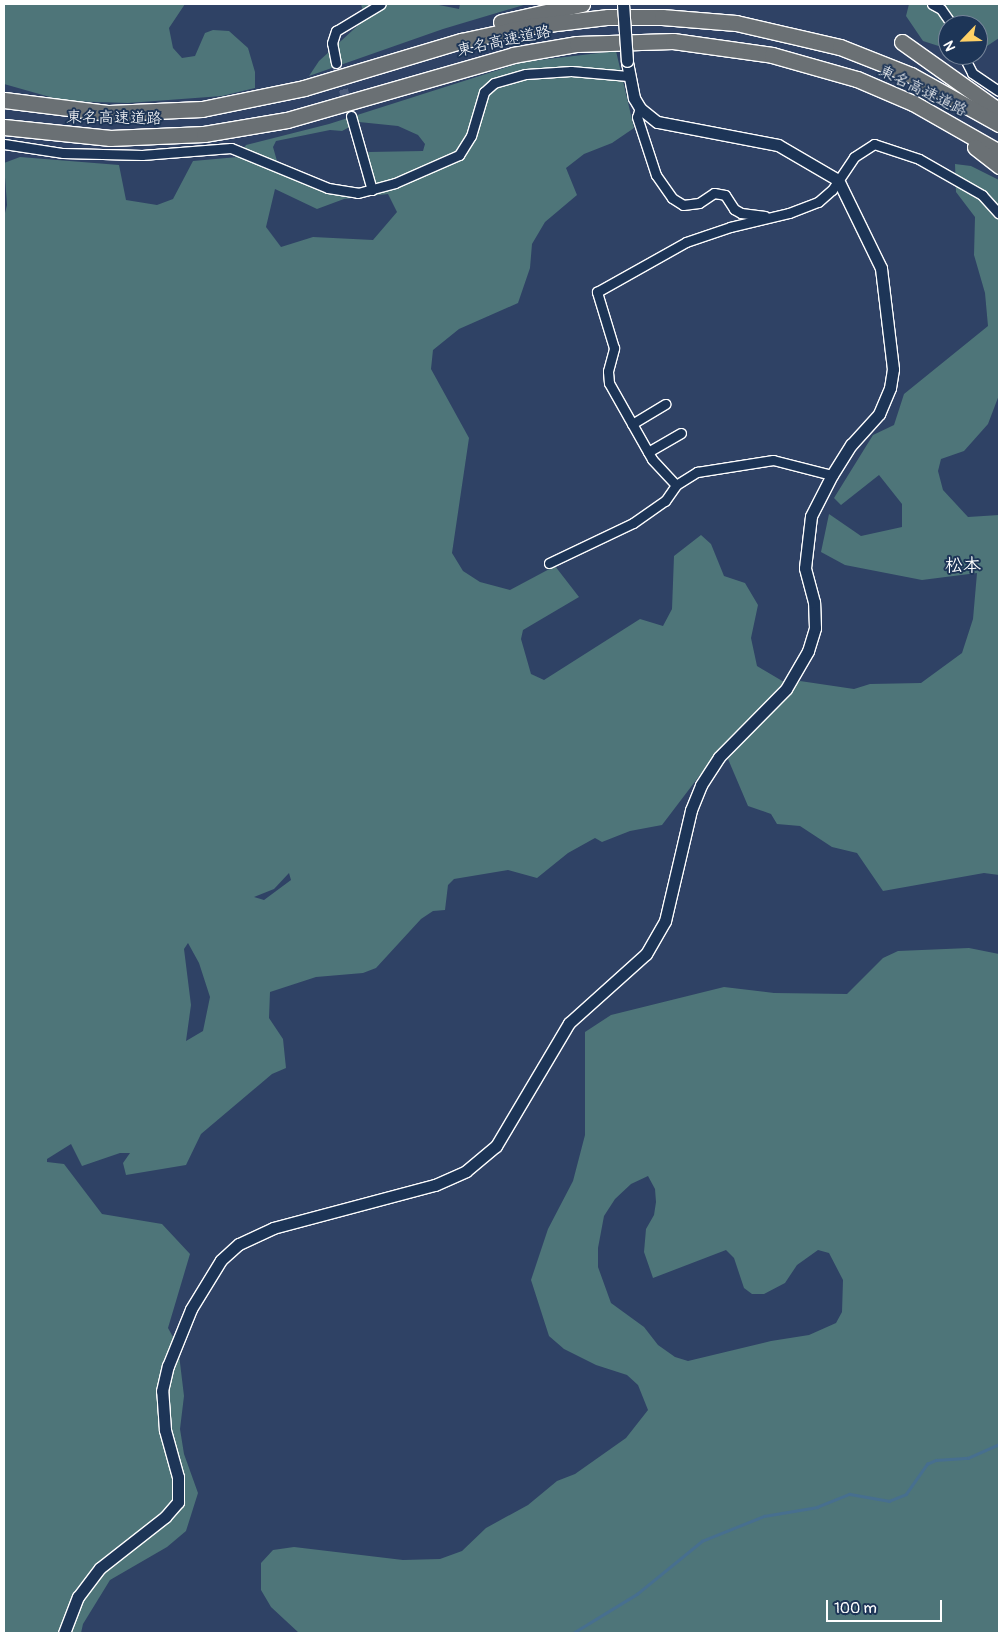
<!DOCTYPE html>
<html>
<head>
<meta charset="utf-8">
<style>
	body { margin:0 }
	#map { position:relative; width:1003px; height:1637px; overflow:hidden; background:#2f4265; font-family:Pangolin,"Klee One",sans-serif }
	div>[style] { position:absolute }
	.green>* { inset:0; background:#4e7579 }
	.stream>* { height:2.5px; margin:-1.25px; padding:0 1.25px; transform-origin:1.25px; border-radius:1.25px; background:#476f8f }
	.street-tunnel>* { height:9px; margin-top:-4.5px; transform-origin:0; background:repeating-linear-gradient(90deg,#4e5e7c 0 9px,transparent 0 13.5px) }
	.roads { filter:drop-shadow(1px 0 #fff) drop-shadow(-1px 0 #fff) drop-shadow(0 1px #fff) drop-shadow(0 -1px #fff) }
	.street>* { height:9px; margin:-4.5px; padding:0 4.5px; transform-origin:4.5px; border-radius:4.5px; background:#1d3557 }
	.secondary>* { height:11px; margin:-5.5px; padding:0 5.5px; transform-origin:5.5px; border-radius:5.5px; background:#1d3557 }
	.highway>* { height:15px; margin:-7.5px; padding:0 7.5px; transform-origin:7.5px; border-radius:7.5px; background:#6a7074 }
	.bridges { filter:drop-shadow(1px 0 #fff) drop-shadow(-1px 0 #fff) drop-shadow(0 1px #fff) drop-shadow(0 -1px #fff) }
	.secondary-bridge>* { height:11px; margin:-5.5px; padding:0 5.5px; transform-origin:5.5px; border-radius:5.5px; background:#1d3557 }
	span { translate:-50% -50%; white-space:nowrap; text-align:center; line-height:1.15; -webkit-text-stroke:4px #1d3557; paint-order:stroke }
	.street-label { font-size:16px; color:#fff }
	.neighbourhood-label { font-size:18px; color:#fff; font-weight:700 }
	.frame { position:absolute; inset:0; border:5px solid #fff; pointer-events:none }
	.north { position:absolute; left:938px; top:15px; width:50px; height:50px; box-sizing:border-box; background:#1d3557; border:1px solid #77869a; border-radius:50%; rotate:246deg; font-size:14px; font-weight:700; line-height:20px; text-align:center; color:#fff }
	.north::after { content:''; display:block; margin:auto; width:18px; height:22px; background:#ffd166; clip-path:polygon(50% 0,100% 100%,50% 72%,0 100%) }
	.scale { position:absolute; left:826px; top:1600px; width:116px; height:22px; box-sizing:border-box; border:2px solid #fff; border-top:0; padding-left:6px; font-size:15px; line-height:18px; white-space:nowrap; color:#fff; -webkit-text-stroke:4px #1d3557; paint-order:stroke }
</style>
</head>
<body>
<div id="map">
	<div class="green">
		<i style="clip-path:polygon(4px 4px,185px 4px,169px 28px,173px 48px,182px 58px,195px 56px,205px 33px,213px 30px,229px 31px,248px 48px,255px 72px,255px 88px,222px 96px,128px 103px,64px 101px,4px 84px)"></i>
		<i style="clip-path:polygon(361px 4px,434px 4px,459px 9px,460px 4px,527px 4px,443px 29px,309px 76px,319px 61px,365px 19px)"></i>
		<i style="clip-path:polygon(909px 4px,999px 4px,999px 38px,978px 52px,978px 25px,948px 25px,948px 49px,923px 41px,906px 16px)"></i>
		<i style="clip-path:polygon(evenodd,616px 51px,634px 128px,612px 143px,584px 154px,566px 168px,577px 195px,545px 222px,532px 244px,530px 268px,518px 303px,459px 329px,433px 350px,431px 369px,469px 438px,452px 553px,463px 571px,480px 582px,510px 590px,555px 566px,579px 597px,523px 630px,521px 639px,531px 674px,544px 680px,640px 619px,663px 626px,672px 609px,674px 556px,701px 535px,711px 544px,724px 576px,745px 583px,758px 605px,751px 638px,757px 666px,784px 682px,700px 775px,662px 825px,630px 831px,602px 842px,595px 838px,568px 853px,537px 878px,508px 870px,454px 879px,448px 885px,445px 910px,433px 911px,421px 919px,376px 968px,363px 973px,316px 977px,270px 992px,269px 1018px,283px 1039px,286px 1068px,272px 1074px,201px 1134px,186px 1165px,126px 1175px,123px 1163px,130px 1153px,120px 1153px,82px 1166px,71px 1144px,47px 1159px,47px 1162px,64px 1164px,102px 1214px,162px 1224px,190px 1254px,168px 1328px,178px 1346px,184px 1396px,180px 1429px,184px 1454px,198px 1493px,186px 1531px,167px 1547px,110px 1580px,83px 1624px,81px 1633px,4px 1633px,4px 217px,7px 205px,4px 163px,20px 157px,119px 165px,126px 200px,157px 205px,173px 199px,193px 161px,238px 157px,246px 145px,329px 124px,523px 62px,616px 51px,359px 122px,398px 126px,418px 135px,425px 144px,423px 151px,369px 152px,363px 161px,362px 176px,365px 186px,359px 190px,337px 188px,335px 194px,279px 168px,273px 147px,276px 141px,330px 130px,342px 131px,359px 122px,616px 51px,275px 189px,317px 209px,344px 199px,388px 194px,397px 212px,373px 240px,313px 237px,281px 247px,266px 227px,275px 189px,616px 51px,289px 873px,291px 880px,264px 900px,254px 897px,274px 889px,289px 873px,616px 51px,188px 943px,199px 963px,210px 997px,203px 1031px,186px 1041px,191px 1005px,184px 949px,188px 943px)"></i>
		<i style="clip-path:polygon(955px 164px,971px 166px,999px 180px,999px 395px,988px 424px,964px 451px,941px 459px,938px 471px,943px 490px,968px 517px,999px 515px,999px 875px,984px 873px,883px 891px,857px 853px,832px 847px,800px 826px,777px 824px,771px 814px,748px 806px,728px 759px,800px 681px,854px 689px,870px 684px,921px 683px,962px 653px,973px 619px,977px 573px,922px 580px,845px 565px,821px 552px,829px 514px,861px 536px,902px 527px,902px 504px,879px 475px,841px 505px,834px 498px,873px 435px,894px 425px,904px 394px,988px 326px,985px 293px,974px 255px,975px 217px,956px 192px)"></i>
		<i style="clip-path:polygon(evenodd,969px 948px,999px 954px,999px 1633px,299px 1633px,271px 1607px,261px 1590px,261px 1563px,273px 1550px,294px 1547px,403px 1560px,440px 1559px,462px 1551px,486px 1528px,528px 1505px,557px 1481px,575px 1474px,626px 1438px,648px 1410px,638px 1385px,627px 1375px,596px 1365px,564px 1349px,549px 1336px,531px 1280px,548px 1229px,573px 1181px,585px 1135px,585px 1032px,611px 1015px,724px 987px,774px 993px,847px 994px,883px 958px,898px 951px,969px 948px,648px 1176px,655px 1189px,656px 1202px,654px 1215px,646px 1229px,644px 1252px,653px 1278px,726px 1250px,734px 1258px,744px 1288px,752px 1294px,764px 1294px,785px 1283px,797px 1265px,818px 1250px,829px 1253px,843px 1280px,842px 1312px,836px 1323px,809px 1335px,771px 1341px,688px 1361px,675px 1357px,658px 1345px,644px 1327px,611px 1303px,598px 1267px,598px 1248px,604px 1216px,615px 1199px,631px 1184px,648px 1176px)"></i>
	</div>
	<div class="stream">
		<i style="left:573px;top:1633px;width:75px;rotate:-31.4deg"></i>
		<i style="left:637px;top:1594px;width:84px;rotate:-39.2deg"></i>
		<i style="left:702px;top:1541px;width:67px;rotate:-22deg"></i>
		<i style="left:764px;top:1516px;width:54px;rotate:-9.6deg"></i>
		<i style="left:817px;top:1507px;width:35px;rotate:-22deg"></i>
		<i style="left:850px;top:1494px;width:40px;rotate:10deg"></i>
		<i style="left:889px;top:1501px;width:18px;rotate:-22deg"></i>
		<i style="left:906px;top:1494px;width:37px;rotate:-55deg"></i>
		<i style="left:927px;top:1464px;width:10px;rotate:-24deg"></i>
		<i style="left:936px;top:1460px;width:32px;rotate:-4deg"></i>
		<i style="left:968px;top:1458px;width:34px;rotate:-24deg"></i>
	</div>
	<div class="street-tunnel">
		<i style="left:336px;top:63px;width:55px;rotate:74.2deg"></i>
	</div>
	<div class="roads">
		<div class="street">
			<i style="left:932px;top:4px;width:10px;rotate:29deg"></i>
			<i style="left:941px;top:9px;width:19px;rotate:55deg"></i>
			<i style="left:963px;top:55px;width:20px;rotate:63deg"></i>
			<i style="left:972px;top:73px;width:32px;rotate:34deg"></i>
			<i style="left:336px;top:63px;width:20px;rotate:-101deg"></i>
			<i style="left:332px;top:43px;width:13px;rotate:-72deg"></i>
			<i style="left:336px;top:31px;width:52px;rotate:-31deg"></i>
			<i style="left:640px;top:108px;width:9px;rotate:108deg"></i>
			<i style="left:637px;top:117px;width:61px;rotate:71.9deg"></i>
			<i style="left:656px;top:175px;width:28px;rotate:55deg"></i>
			<i style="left:672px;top:198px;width:13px;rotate:32deg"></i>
			<i style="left:683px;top:205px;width:16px;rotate:-7deg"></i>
			<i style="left:699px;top:203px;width:18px;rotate:-34deg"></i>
			<i style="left:714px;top:193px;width:11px;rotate:10deg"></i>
			<i style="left:725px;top:195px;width:17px;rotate:57deg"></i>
			<i style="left:734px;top:209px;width:8px;rotate:30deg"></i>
			<i style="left:741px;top:213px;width:24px;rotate:7deg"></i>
			<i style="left:351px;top:116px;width:77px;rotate:74.2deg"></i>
			<i style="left:4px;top:144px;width:60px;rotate:8.7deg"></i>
			<i style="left:63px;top:153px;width:79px;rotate:1.5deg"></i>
			<i style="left:142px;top:155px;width:89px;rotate:-4.5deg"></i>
			<i style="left:231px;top:148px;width:105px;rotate:22.4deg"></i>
			<i style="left:328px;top:188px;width:30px;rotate:9deg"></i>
			<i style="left:358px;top:193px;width:38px;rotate:-15deg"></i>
			<i style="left:395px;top:183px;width:70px;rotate:-23.6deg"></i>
			<i style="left:459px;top:155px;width:22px;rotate:-58deg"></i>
			<i style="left:471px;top:136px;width:46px;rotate:-73.5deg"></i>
			<i style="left:484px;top:92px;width:13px;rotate:-42deg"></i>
			<i style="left:494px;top:83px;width:33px;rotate:-16deg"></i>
			<i style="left:526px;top:74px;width:45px;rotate:-3.8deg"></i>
			<i style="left:571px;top:71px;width:57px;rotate:5deg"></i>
			<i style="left:632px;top:424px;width:39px;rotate:-31deg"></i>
			<i style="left:648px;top:452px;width:38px;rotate:-30deg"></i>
			<i style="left:676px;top:485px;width:35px;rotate:-133deg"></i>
			<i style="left:652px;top:459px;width:87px;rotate:-119.5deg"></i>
			<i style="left:609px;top:383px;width:12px;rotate:-95deg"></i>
			<i style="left:608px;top:371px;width:24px;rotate:-75deg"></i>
			<i style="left:614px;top:348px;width:59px;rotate:-106.9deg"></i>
			<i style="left:597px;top:292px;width:102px;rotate:-29.3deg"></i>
			<i style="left:686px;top:242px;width:46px;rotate:-18.8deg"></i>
			<i style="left:730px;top:227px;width:61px;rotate:-13.3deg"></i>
			<i style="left:789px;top:213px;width:31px;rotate:-21deg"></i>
			<i style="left:818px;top:202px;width:18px;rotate:-41deg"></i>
			<i style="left:832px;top:190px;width:40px;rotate:-56deg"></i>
			<i style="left:854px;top:157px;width:24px;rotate:-33deg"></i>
			<i style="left:874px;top:144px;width:47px;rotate:18.4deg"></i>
			<i style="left:919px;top:159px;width:73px;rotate:29.7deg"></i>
			<i style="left:982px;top:195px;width:25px;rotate:48deg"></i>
			<i style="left:549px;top:563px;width:93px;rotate:-25.5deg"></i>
			<i style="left:633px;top:523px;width:39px;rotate:-35deg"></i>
			<i style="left:665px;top:501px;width:19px;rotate:-55deg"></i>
			<i style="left:676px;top:485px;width:25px;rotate:-32deg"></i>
			<i style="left:697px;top:472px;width:77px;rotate:-9deg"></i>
			<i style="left:773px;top:460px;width:61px;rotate:14.3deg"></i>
		</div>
		<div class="secondary">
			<i style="left:64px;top:1633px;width:39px;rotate:-69deg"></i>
			<i style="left:78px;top:1597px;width:36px;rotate:-53deg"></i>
			<i style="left:100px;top:1568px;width:83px;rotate:-38.1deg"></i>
			<i style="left:165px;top:1517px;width:20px;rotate:-49deg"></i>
			<i style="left:178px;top:1502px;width:25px;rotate:-90deg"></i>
			<i style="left:178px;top:1477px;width:49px;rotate:-105.5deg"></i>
			<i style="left:165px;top:1430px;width:39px;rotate:-94deg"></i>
			<i style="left:162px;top:1391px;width:26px;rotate:-77deg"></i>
			<i style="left:168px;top:1366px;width:61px;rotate:-68deg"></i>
			<i style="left:191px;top:1309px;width:57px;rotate:-58.5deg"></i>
			<i style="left:221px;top:1260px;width:24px;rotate:-42deg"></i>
			<i style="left:239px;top:1244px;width:38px;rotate:-25deg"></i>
			<i style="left:273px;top:1228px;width:168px;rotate:-14.9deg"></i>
			<i style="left:435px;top:1185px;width:34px;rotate:-24deg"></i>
			<i style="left:466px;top:1171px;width:39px;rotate:-40deg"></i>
			<i style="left:496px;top:1146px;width:143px;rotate:-59.3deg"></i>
			<i style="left:569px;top:1023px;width:103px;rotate:-41.9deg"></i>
			<i style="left:646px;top:954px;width:38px;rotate:-60deg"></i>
			<i style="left:665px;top:921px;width:114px;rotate:-76.8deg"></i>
			<i style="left:691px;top:810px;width:27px;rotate:-68deg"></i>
			<i style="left:701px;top:785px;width:33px;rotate:-57deg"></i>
			<i style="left:719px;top:757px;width:95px;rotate:-45.4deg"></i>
			<i style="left:786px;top:689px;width:44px;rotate:-59.9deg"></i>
			<i style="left:808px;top:651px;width:24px;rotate:-73deg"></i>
			<i style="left:815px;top:628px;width:26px;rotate:-92deg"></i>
			<i style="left:814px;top:602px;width:35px;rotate:-105deg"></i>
			<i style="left:805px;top:568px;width:52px;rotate:-83.4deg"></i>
			<i style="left:811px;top:516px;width:46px;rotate:-62.9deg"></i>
			<i style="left:832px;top:475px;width:36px;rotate:-58deg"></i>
			<i style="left:851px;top:445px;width:42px;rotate:-47.9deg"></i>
			<i style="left:879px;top:414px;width:28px;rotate:-67deg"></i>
			<i style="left:890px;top:388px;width:19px;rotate:-81deg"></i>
			<i style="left:893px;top:369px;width:102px;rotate:-96.8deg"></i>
			<i style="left:881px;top:268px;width:98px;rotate:-116deg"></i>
			<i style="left:838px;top:180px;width:69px;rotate:-149.7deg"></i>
			<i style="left:778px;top:145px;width:123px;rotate:-169.2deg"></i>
			<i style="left:657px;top:122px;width:22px;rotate:-141deg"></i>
			<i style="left:640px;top:108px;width:12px;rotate:-121deg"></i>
			<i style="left:634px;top:98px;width:38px;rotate:-101deg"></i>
		</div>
		<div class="highway">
			<i style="left:501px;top:22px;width:83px;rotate:-12.5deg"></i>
			<i style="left:902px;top:42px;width:119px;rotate:35.4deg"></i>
			<i style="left:4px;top:100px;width:106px;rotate:7.1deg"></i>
			<i style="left:109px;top:113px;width:93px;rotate:-2.5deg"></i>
			<i style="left:202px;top:109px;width:104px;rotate:-11.6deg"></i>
			<i style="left:304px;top:88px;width:164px;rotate:-16.7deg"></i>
			<i style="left:461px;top:41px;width:72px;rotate:-12.1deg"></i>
			<i style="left:531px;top:26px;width:78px;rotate:-6.7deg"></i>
			<i style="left:608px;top:17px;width:54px"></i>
			<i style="left:662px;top:17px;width:74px;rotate:4.6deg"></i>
			<i style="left:736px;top:23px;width:107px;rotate:13deg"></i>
			<i style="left:840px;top:47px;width:76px;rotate:21.5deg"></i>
			<i style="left:911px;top:75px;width:101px;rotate:29.1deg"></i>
			<i style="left:4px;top:127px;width:107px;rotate:5.9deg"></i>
			<i style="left:110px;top:138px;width:94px;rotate:-2.4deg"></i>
			<i style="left:204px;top:134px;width:84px;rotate:-9.6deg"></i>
			<i style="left:287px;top:120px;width:235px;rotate:-16deg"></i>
			<i style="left:513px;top:55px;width:65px;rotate:-9.8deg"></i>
			<i style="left:577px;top:44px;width:96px;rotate:-1.8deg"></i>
			<i style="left:673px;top:41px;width:100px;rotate:8deg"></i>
			<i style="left:772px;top:55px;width:88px;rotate:15.8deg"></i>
			<i style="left:857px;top:79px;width:61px;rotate:23.2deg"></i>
			<i style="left:913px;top:103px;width:99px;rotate:29.7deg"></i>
			<i style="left:975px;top:147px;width:31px;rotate:38deg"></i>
		</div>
	</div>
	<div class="bridges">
		<div class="secondary-bridge">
			<i style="left:623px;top:4px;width:57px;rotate:86deg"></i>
		</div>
	</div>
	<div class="street-label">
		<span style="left:504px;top:41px;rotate:-12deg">東名高速道路</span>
		<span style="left:923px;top:91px;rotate:26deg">東名高速道路</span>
		<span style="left:114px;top:118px;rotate:1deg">東名高速道路</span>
	</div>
	<div class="neighbourhood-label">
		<span style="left:963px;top:566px">松本</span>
	</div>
	<div class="frame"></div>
	<div class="north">N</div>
	<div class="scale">100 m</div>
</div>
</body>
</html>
